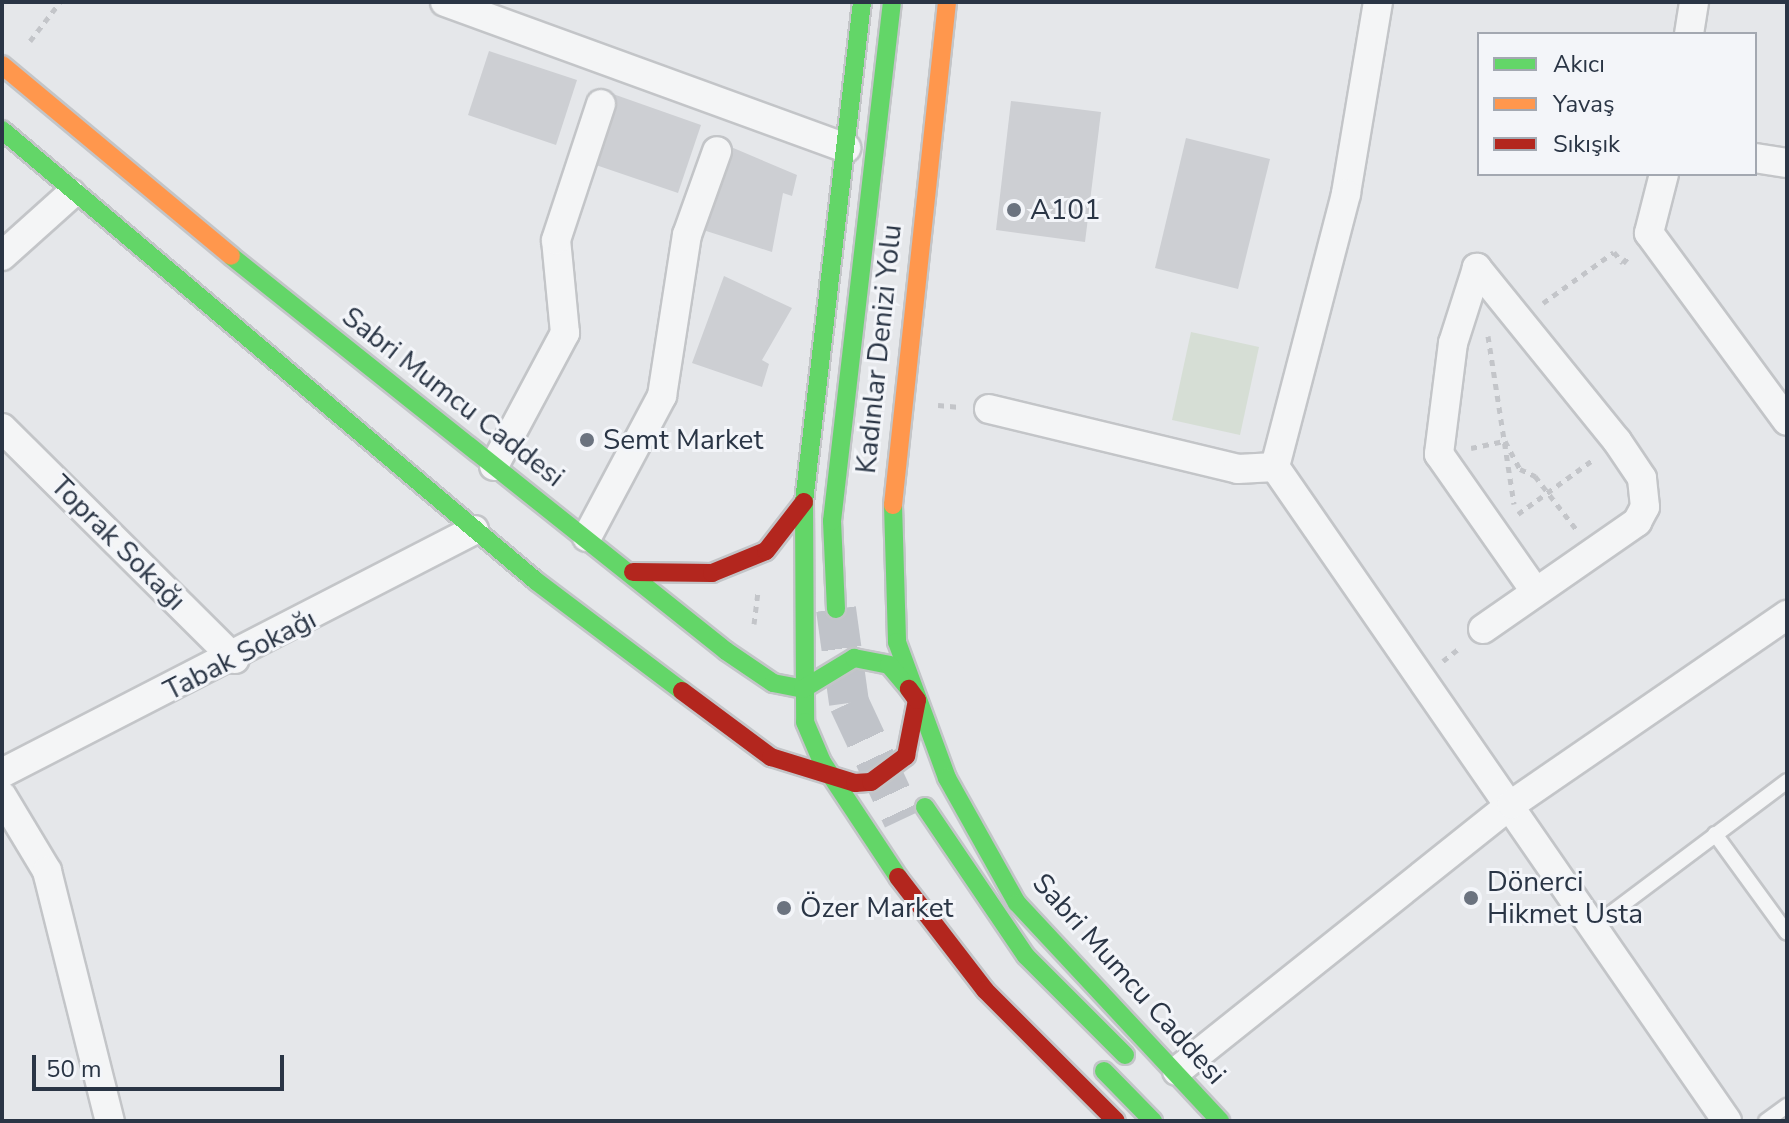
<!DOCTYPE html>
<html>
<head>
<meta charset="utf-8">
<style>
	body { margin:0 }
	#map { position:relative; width:1789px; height:1123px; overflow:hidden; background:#e5e7ea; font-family:"Nunito Sans",sans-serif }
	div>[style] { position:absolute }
	.green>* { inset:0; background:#d6ded5 }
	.building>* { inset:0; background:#cdcfd3 }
	.secondary-tunnel>* { height:40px; margin-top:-20px; transform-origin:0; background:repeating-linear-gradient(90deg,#c0c3c9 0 40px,transparent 0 60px) }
	.path>* { height:5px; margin-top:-2.5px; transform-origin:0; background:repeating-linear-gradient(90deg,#c3c5c9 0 6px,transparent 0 12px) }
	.roads { filter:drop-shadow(2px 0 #c3c5c8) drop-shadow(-2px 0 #c3c5c8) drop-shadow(0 2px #c3c5c8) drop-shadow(0 -2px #c3c5c8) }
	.lane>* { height:14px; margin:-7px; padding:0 7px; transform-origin:7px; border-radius:7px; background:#f4f5f6 }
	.street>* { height:28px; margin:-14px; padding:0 14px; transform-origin:14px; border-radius:14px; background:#f4f5f6 }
	.fast>* { height:18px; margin:-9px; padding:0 9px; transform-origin:9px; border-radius:9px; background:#63d668 }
	.slow>* { height:18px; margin:-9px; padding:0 9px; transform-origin:9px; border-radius:9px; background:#ff974d }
	.jam>* { height:18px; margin:-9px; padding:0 9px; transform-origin:9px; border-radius:9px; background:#b3261e }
	.dots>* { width:22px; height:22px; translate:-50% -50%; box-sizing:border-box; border:4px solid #f3f5f9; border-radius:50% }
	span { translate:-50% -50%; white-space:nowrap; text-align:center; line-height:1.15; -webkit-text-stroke:6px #f3f5f9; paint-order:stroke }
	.poi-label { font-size:28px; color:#2a3545 }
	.left { translate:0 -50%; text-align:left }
	.street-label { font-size:28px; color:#2a3545 }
	.frame { position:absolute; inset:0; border:4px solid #2a3545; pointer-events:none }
	.legend { position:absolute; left:1477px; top:32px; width:280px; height:144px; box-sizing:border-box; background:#f3f5f9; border:2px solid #a3a8b1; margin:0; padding:10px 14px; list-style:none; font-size:24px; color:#2a3545 }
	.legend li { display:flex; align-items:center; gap:16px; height:40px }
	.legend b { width:40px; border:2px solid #a3a8b1 }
	.scale { position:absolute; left:32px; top:1055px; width:252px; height:36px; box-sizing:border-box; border:4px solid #2a3545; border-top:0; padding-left:10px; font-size:24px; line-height:28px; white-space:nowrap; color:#2a3545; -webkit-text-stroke:6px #f3f5f9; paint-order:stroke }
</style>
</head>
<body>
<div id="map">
	<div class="green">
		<i style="clip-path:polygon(1191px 332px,1259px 347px,1240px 435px,1172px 420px)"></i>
	</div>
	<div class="building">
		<i style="clip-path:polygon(489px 51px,577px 80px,556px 145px,468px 115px)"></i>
		<i style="clip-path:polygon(613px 94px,701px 125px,678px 193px,590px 163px)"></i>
		<i style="clip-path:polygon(1011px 101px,1101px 112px,1085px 242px,996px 230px)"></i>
		<i style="clip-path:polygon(1186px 138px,1270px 159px,1238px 289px,1155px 268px)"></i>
		<i style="clip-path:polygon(731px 147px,797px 175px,792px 196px,783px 193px,772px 252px,700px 229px)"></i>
		<i style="clip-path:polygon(724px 276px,792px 308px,762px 360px,769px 364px,762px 387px,692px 363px)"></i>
	</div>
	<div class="secondary-tunnel">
		<i style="left:836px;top:609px;width:95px;rotate:82.1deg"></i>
		<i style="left:849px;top:703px;width:128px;rotate:65deg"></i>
	</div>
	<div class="path">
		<i style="left:30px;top:41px;width:49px;rotate:-52.4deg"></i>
		<i style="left:1543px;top:303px;width:87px;rotate:-35.7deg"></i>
		<i style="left:1614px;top:252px;width:14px;rotate:51deg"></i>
		<i style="left:1623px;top:263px;width:11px;rotate:-49deg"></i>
		<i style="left:1488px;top:336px;width:170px;rotate:81.2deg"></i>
		<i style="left:938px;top:405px;width:22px;rotate:5deg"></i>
		<i style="left:1471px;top:448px;width:35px;rotate:-12deg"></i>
		<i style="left:1505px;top:441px;width:32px;rotate:62deg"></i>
		<i style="left:1520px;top:469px;width:17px;rotate:25deg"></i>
		<i style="left:1535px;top:476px;width:67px;rotate:52.3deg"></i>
		<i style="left:1518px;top:514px;width:94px;rotate:-35.9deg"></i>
		<i style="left:754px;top:624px;width:31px;rotate:-83deg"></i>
		<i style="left:1443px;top:661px;width:23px;rotate:-38deg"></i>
	</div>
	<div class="roads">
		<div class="lane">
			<i style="left:1715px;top:834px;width:122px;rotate:54deg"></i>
			<i style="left:1594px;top:926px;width:241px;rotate:-36.9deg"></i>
			<i style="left:1766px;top:1121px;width:26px;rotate:-36deg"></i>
		</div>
		<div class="street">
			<i style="left:445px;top:2px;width:427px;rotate:20deg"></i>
			<i style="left:1378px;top:2px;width:195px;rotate:99.5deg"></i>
			<i style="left:1346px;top:194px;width:282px;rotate:104.6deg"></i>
			<i style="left:1275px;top:467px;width:795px;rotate:55.35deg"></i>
			<i style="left:1689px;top:34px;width:32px;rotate:-81deg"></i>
			<i style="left:1755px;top:158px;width:32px;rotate:9deg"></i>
			<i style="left:1664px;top:174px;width:61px;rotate:104.3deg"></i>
			<i style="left:1649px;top:233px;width:233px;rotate:53.7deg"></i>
			<i style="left:2px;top:256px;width:93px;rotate:-41.9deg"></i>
			<i style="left:989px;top:409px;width:256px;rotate:13.5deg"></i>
			<i style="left:1238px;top:469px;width:37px;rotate:-3deg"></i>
			<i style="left:2px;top:428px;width:328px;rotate:44.8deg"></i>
			<i style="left:494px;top:466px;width:151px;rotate:-61.9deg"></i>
			<i style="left:565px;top:333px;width:93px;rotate:-95.5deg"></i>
			<i style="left:556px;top:240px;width:143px;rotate:-71.7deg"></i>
			<i style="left:587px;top:537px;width:160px;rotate:-62deg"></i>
			<i style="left:662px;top:396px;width:163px;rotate:-81.2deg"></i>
			<i style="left:687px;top:235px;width:89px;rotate:-70.3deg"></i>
			<i style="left:1483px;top:629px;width:188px;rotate:-34.8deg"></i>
			<i style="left:1637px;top:522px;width:17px;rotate:-62deg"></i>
			<i style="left:1645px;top:507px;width:29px;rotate:-96deg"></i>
			<i style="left:1642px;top:478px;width:45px;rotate:-124deg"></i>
			<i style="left:1617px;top:441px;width:223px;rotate:-129deg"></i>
			<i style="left:1477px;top:268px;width:79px;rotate:107.7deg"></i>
			<i style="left:1453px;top:343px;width:112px;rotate:97.2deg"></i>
			<i style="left:1439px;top:454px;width:164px;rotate:55deg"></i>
			<i style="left:2px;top:773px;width:531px;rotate:-27.24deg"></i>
			<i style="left:2px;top:796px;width:87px;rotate:59deg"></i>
			<i style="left:47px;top:871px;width:258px;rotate:75.9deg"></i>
			<i style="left:1177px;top:1071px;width:428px;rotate:-38.6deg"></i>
			<i style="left:1512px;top:804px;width:334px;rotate:-34.5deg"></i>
		</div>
		<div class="fast">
			<i style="left:862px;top:2px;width:503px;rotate:96.62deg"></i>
			<i style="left:804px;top:502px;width:220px;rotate:89.7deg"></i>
			<i style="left:805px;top:722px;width:43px;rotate:67deg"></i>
			<i style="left:822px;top:762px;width:138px;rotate:56.5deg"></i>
			<i style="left:2px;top:130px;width:699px;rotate:40.18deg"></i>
			<i style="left:536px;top:581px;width:183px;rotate:37deg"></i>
			<i style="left:231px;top:256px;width:633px;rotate:38.59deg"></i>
			<i style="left:726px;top:651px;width:57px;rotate:34.2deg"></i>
			<i style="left:773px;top:683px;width:31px;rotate:11deg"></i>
			<i style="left:893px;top:505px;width:137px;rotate:88.3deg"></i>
			<i style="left:897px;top:642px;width:145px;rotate:69.8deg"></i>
			<i style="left:947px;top:778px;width:143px;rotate:60.8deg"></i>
			<i style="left:1017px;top:903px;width:298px;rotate:47deg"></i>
			<i style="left:836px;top:609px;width:88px;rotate:-92.6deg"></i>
			<i style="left:832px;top:521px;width:522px;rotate:-83.41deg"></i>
			<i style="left:803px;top:689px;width:60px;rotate:-31.3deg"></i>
			<i style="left:854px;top:658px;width:36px;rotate:11deg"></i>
			<i style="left:889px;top:665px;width:31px;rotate:50deg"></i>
			<i style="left:925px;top:807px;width:180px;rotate:55.9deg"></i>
			<i style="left:1026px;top:956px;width:140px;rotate:45deg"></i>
			<i style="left:1104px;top:1071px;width:70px;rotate:45.6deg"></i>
		</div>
		<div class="slow">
			<i style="left:2px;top:65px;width:298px;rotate:39.8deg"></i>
			<i style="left:893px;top:505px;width:506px;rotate:-83.87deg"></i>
		</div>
		<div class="jam">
			<i style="left:633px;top:572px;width:79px;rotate:0.7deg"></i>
			<i style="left:712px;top:573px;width:58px;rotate:-22.2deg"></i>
			<i style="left:766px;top:551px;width:62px;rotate:-52.2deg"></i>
			<i style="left:682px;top:691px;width:111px;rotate:36.6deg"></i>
			<i style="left:771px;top:757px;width:88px;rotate:17.2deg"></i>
			<i style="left:855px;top:783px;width:16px;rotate:-4deg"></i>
			<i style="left:871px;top:782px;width:44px;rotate:-36.6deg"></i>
			<i style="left:906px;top:756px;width:57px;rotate:-78.9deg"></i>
			<i style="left:917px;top:700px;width:14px;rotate:-126deg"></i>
			<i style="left:898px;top:877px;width:143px;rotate:52.4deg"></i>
			<i style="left:985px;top:990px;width:185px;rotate:45deg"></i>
		</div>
	</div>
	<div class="dots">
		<i style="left:1014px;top:210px;background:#6b737f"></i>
		<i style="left:587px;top:440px;background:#6b737f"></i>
		<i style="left:1471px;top:898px;background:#6b737f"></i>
		<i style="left:784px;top:908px;background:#6b737f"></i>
	</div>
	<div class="poi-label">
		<span class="left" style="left:1030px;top:210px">A101</span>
		<span class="left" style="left:603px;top:440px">Semt Market</span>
		<span class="left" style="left:1487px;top:898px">Dönerci<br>Hikmet Usta</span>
		<span class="left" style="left:800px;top:908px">Özer Market</span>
	</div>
	<div class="street-label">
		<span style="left:879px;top:349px;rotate:-84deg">Kadınlar Denizi Yolu</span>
		<span style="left:453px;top:397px;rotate:38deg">Sabri Mumcu Caddesi</span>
		<span style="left:118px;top:543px;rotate:45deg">Toprak Sokağı</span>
		<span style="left:240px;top:655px;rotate:-27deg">Tabak Sokağı</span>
		<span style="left:1129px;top:979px;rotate:48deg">Sabri Mumcu Caddesi</span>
	</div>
	<div class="frame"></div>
	<ul class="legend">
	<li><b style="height:10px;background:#63d668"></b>Akıcı</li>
	<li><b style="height:10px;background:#ff974d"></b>Yavaş</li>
	<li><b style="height:10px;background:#b3261e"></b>Sıkışık</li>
	</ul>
	<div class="scale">50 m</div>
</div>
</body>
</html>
